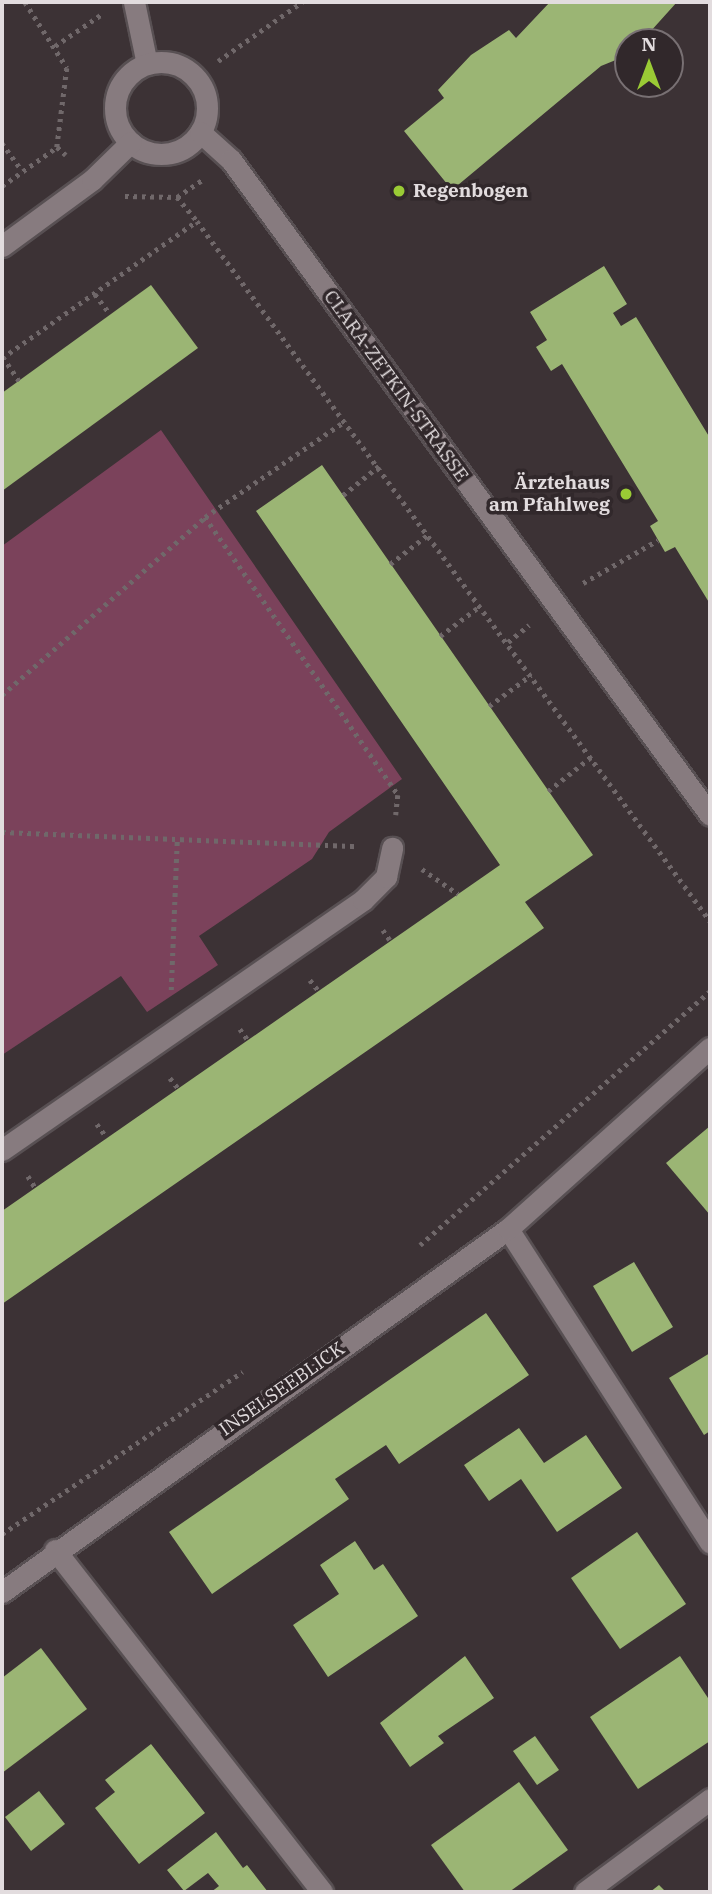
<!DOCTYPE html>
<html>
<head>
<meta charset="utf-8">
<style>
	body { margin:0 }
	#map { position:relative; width:712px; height:1894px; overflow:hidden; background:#3c3235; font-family:"IBM Plex Serif",serif }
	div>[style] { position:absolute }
	.green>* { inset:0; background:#7b425b }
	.building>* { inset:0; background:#9bb574 }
	.path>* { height:4.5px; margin-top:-2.25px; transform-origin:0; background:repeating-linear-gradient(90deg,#70686a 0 3.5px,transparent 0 8.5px) }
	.roads { filter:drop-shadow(2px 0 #585053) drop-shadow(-2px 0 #585053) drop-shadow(0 2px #585053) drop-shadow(0 -2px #585053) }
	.minor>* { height:21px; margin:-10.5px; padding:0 10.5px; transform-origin:10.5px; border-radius:10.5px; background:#877b7f }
	.minor>.ring { margin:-10.5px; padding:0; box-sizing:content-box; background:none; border:21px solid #877b7f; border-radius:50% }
	.dots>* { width:19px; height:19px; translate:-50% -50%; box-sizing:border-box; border:4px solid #31282b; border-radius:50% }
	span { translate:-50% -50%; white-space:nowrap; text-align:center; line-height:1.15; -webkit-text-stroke:7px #31282b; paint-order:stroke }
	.poi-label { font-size:19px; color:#e2dcde; font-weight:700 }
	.left { translate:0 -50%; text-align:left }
	.right { translate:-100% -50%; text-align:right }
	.street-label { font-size:19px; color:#e2dcde }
	.frame { position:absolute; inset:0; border:4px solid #e2dcde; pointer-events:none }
	.north { position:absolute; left:614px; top:28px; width:70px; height:70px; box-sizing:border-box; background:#31282b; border:2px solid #787073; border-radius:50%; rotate:0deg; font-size:19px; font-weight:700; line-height:28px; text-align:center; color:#e2dcde }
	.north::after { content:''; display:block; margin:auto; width:24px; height:32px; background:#9acb35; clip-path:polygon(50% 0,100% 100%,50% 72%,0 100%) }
</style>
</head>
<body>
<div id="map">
	<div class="green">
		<i style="clip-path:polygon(161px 430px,402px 779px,329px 832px,312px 859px,199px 936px,218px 965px,147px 1012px,121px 976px,2px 1055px,2px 546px)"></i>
	</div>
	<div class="building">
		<i style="clip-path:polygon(550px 2px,677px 2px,641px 42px,628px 42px,628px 55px,601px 66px,452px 190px,404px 131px,444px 98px,438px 90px,471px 55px,509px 30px,516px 38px)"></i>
		<i style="clip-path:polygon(604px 266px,627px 304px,613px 313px,621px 326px,636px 317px,710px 438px,710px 604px,675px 547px,665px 552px,650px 526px,658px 521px,562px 364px,551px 371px,536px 347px,547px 340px,530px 312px)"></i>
		<i style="clip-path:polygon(151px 285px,198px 348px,2px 491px,2px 393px)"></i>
		<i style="clip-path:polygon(322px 465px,593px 855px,525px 902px,544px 928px,2px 1304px,2px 1211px,500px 865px,256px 511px)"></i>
		<i style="clip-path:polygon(710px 1126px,710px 1215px,666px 1163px)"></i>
		<i style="clip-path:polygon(634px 1262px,673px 1327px,632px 1352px,593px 1286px)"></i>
		<i style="clip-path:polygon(486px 1313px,529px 1375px,399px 1464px,386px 1445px,335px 1479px,349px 1499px,212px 1594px,169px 1532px)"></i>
		<i style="clip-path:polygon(710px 1353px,710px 1431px,704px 1435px,669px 1378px)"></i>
		<i style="clip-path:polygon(519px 1428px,544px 1463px,586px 1435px,622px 1488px,557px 1532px,521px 1479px,489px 1501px,464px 1465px)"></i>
		<i style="clip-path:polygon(637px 1532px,686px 1604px,620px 1649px,571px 1578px)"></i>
		<i style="clip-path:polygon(355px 1541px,374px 1570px,383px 1564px,418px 1616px,328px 1677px,293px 1625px,339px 1594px,320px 1565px)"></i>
		<i style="clip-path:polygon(41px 1648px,87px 1709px,2px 1773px,2px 1678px)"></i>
		<i style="clip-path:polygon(465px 1656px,494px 1698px,438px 1736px,444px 1743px,410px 1767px,380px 1723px)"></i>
		<i style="clip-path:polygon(680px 1656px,710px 1701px,710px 1741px,638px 1789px,590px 1717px)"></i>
		<i style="clip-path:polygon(535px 1736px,559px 1770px,537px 1785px,513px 1751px)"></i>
		<i style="clip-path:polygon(151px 1744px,205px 1813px,139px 1864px,95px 1808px,115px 1792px,105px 1780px)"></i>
		<i style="clip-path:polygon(519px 1782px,568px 1850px,509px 1892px,465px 1892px,431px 1845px)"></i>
		<i style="clip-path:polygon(39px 1791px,65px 1824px,31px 1851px,5px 1817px)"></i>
		<i style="clip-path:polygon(216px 1832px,243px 1868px,247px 1865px,268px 1892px,211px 1892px,219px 1886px,208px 1873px,184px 1891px,167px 1870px)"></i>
		<i style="clip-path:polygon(659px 1885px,666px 1892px,650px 1892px)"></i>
	</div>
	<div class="path">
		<i style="left:25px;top:2px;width:78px;rotate:57.5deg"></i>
		<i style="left:67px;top:68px;width:80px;rotate:97.2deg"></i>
		<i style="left:57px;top:147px;width:12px;rotate:42deg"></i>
		<i style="left:55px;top:46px;width:57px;rotate:-34.2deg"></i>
		<i style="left:218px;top:61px;width:103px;rotate:-35.1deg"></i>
		<i style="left:2px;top:143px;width:34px;rotate:54deg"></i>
		<i style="left:2px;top:186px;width:67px;rotate:-35.3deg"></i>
		<i style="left:125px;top:196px;width:52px;rotate:1.1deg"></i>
		<i style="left:177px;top:197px;width:31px;rotate:50deg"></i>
		<i style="left:197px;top:221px;width:868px;rotate:53.76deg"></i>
		<i style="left:177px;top:197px;width:30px;rotate:-34deg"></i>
		<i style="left:95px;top:294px;width:25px;rotate:53deg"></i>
		<i style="left:3px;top:357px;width:29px;rotate:56deg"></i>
		<i style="left:2px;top:358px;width:238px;rotate:-35.1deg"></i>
		<i style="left:343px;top:495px;width:46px;rotate:-38.9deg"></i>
		<i style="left:205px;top:517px;width:170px;rotate:-34.4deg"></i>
		<i style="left:390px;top:564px;width:49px;rotate:-37.6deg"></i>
		<i style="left:583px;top:583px;width:86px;rotate:-29.8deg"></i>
		<i style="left:440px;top:636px;width:50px;rotate:-36.9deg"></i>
		<i style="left:508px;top:642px;width:27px;rotate:-39deg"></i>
		<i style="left:2px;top:695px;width:270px;rotate:-41.2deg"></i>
		<i style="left:205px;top:517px;width:338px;rotate:55.2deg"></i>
		<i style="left:398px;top:795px;width:20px;rotate:96deg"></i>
		<i style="left:489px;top:706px;width:52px;rotate:-36.4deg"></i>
		<i style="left:548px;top:791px;width:55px;rotate:-38.3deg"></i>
		<i style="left:2px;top:832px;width:356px;rotate:2.3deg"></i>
		<i style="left:422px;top:869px;width:44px;rotate:34.8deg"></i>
		<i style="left:383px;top:930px;width:12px;rotate:55deg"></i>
		<i style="left:310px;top:980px;width:13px;rotate:51deg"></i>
		<i style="left:171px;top:990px;width:152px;rotate:-87.7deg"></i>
		<i style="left:240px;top:1029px;width:14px;rotate:54deg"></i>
		<i style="left:170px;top:1078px;width:13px;rotate:51deg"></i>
		<i style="left:97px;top:1124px;width:17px;rotate:54deg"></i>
		<i style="left:28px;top:1176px;width:13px;rotate:58deg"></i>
		<i style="left:420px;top:1245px;width:386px;rotate:-41.2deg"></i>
		<i style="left:2px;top:1534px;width:290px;rotate:-34deg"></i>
	</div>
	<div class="roads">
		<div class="minor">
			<i style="left:134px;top:2px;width:63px;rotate:78.2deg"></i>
			<i class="ring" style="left:115px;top:62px;width:71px;height:71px"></i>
			<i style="left:200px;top:132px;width:42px;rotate:42.1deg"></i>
			<i style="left:231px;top:160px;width:811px;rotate:53.82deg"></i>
			<i style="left:2px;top:246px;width:112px;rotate:-36.3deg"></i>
			<i style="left:92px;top:180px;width:54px;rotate:-44.3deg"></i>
			<i style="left:2px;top:1150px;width:439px;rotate:-34.7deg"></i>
			<i style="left:363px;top:900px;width:33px;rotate:-45deg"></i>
			<i style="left:386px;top:877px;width:30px;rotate:-78deg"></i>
			<i style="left:508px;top:1229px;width:373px;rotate:57.2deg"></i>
			<i style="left:55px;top:1550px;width:434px;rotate:52deg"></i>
			<i style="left:2px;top:1592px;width:623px;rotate:-35.66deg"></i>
			<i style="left:508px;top:1229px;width:271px;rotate:-41.9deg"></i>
			<i style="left:585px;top:1892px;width:156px;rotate:-36.6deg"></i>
		</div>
	</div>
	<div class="dots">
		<i style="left:399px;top:191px;background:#9acb35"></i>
		<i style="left:626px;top:494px;background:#9acb35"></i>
	</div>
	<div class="poi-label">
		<span class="left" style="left:413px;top:191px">Regenbogen</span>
		<span class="right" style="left:610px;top:494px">Ärztehaus<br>am Pfahlweg</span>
	</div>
	<div class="street-label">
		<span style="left:396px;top:386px;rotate:54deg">CLARA-ZETKIN-STRASSE</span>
		<span style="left:282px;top:1389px;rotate:-35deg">INSELSEEBLICK</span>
	</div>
	<div class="frame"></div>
	<div class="north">N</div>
</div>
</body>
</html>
